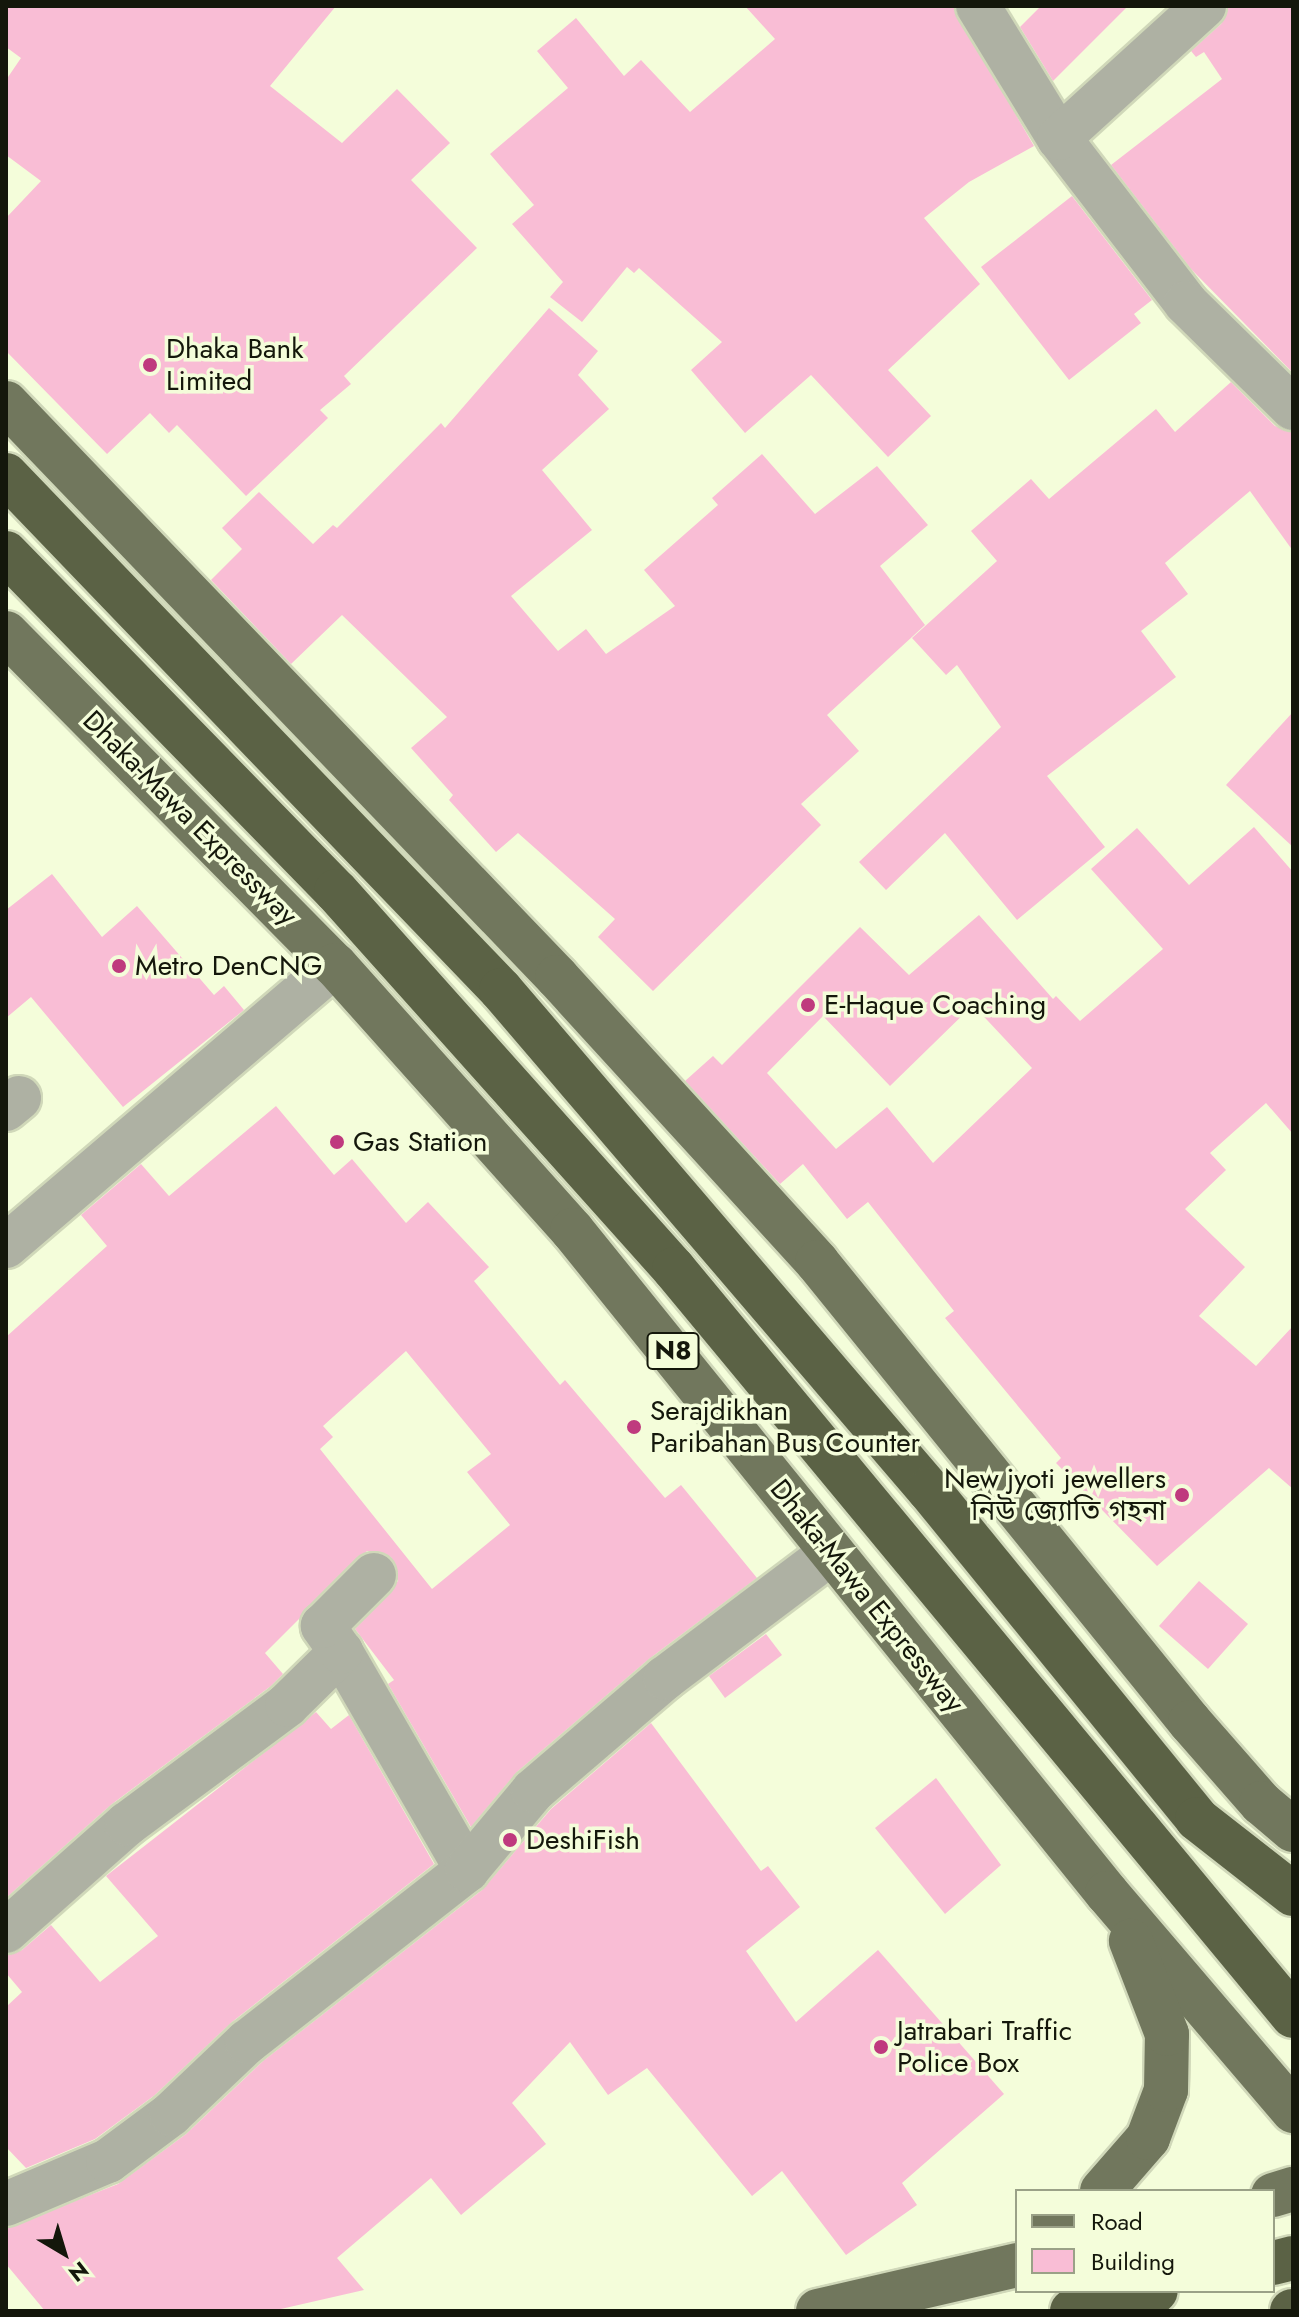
<!DOCTYPE html>
<html>
<head>
<meta charset="utf-8">
<style>
	body { margin:0 }
	#map { position:relative; width:1299px; height:2317px; overflow:hidden; background:#f4fdda; font-family:Jost,"Noto Sans Bengali",sans-serif }
	div>[style] { position:absolute }
	.building>* { inset:0; background:#f9bdd5 }
	.roads { filter:drop-shadow(2px 0 #d0d8b9) drop-shadow(-2px 0 #d0d8b9) drop-shadow(0 2px #d0d8b9) drop-shadow(0 -2px #d0d8b9) }
	.street>* { height:44px; margin:-22px; padding:0 22px; transform-origin:22px; border-radius:22px; background:#aeb1a3 }
	.primary>* { height:44px; margin:-22px; padding:0 22px; transform-origin:22px; border-radius:22px; background:#71775d }
	.highway>* { height:44px; margin:-22px; padding:0 22px; transform-origin:22px; border-radius:22px; background:#5b6245 }
	.dots>* { width:22px; height:22px; translate:-50% -50%; box-sizing:border-box; border:4px solid #f4fdda; border-radius:50% }
	span { translate:-50% -50%; white-space:nowrap; text-align:center; line-height:1.15; -webkit-text-stroke:7px #f4fdda; paint-order:stroke }
	.shield-label span { padding:2px 6px; background:#f4fdda; border:2px solid; border-radius:6px; -webkit-text-stroke-width:0 }
	.shield-label { font-size:26px; color:#14170b; font-weight:700 }
	.poi-label { font-size:28px; color:#14170b }
	.left { translate:0 -50%; text-align:left }
	.right { translate:-100% -50%; text-align:right }
	.street-label { font-size:28px; color:#14170b }
	.frame { position:absolute; inset:0; border:8px solid #14170b; pointer-events:none }
	.legend { position:absolute; left:1015px; top:2189px; width:260px; height:104px; box-sizing:border-box; background:#f4fdda; border:2px solid #9aa187; margin:0; padding:10px 14px; list-style:none; font-size:24px; color:#14170b }
	.legend li { display:flex; align-items:center; gap:16px; height:40px }
	.legend b { width:40px; border:2px solid #9aa187 }
	.north { position:absolute; left:24px; top:2213px; width:80px; height:80px; -webkit-text-stroke:6px #f4fdda; paint-order:stroke; rotate:142deg; font-size:22px; font-weight:700; line-height:32px; text-align:center; color:#14170b }
	.north::after { content:''; display:block; margin:auto; width:28px; height:36px; background:#14170b; clip-path:polygon(50% 0,100% 100%,50% 72%,0 100%) }
</style>
</head>
<body>
<div id="map">
	<div class="building">
		<i style="clip-path:polygon(6px 6px,336px 6px,270px 86px,342px 143px,397px 89px,450px 143px,411px 180px,477px 248px,344px 376px,351px 384px,320px 410px,328px 418px,246px 496px,177px 425px,169px 433px,150px 413px,107px 454px,6px 351px,6px 218px,41px 181px,6px 155px,6px 80px,21px 58px,6px 47px)"></i>
		<i style="clip-path:polygon(745px 6px,953px 6px,1034px 146px,969px 182px,924px 218px,980px 284px,888px 370px,931px 416px,888px 457px,811px 375px,745px 433px,691px 370px,722px 342px,639px 268px,634px 273px,627px 267px,582px 322px,550px 297px,563px 282px,512px 224px,534px 205px,490px 154px,568px 88px,537px 51px,576px 18px,624px 76px,641px 60px,690px 112px,775px 39px)"></i>
		<i style="clip-path:polygon(1041px 6px,1128px 6px,1053px 81px,1020px 27px)"></i>
		<i style="clip-path:polygon(1228px 6px,1293px 6px,1293px 373px,1191px 269px,1111px 165px,1222px 79px,1204px 52px,1196px 57px,1191px 51px,1221px 24px)"></i>
		<i style="clip-path:polygon(1072px 196px,1152px 300px,1134px 314px,1141px 323px,1069px 380px,981px 267px)"></i>
		<i style="clip-path:polygon(549px 308px,598px 351px,578px 375px,609px 409px,542px 470px,592px 530px,511px 596px,558px 651px,586px 629px,606px 654px,675px 606px,644px 570px,718px 505px,712px 498px,762px 454px,815px 514px,877px 466px,928px 525px,880px 566px,925px 625px,827px 715px,859px 751px,801px 804px,821px 825px,653px 991px,598px 937px,615px 919px,518px 833px,496px 852px,449px 800px,453px 795px,411px 748px,447px 717px,342px 615px,291px 664px,211px 580px,242px 549px,222px 528px,259px 492px,313px 544px,333px 525px,337px 528px,441px 423px,445px 428px)"></i>
		<i style="clip-path:polygon(1231px 382px,1275px 426px,1293px 432px,1293px 551px,1250px 491px,1165px 563px,1188px 594px,1141px 631px,1176px 677px,1047px 776px,1105px 847px,1017px 920px,945px 833px,886px 890px,859px 862px,1001px 727px,957px 665px,946px 675px,912px 638px,997px 561px,971px 531px,1031px 479px,1049px 499px,1156px 409px,1175px 432px)"></i>
		<i style="clip-path:polygon(1293px 712px,1293px 847px,1226px 785px)"></i>
		<i style="clip-path:polygon(evenodd,1254px 827px,1293px 872px,1293px 1134px,1266px 1103px,1210px 1153px,1226px 1170px,1185px 1209px,1245px 1267px,1199px 1316px,1256px 1366px,1293px 1326px,1293px 1489px,1269px 1468px,1157px 1566px,1056px 1463px,1061px 1458px,945px 1318px,954px 1311px,868px 1202px,847px 1219px,803px 1164px,780px 1184px,685px 1081px,713px 1056px,722px 1065px,860px 927px,909px 975px,979px 915px,1053px 999px,1056px 996px,1080px 1021px,1163px 949px,1091px 869px,1137px 828px,1189px 885px,1254px 827px,973px 1005px,1032px 1068px,933px 1163px,887px 1107px,836px 1149px,767px 1073px,823px 1016px,890px 1086px,973px 1005px)"></i>
		<i style="clip-path:polygon(52px 874px,102px 937px,137px 906px,214px 995px,224px 986px,244px 1010px,123px 1107px,31px 997px,6px 1018px,6px 910px)"></i>
		<i style="clip-path:polygon(evenodd,276px 1106px,334px 1175px,352px 1159px,406px 1223px,428px 1202px,489px 1267px,474px 1281px,560px 1385px,565px 1380px,665px 1498px,681px 1485px,757px 1578px,649px 1659px,517px 1772px,471px 1827px,388px 1684px,394px 1680px,355px 1629px,398px 1581px,391px 1557px,367px 1551px,265px 1653px,283px 1674px,271px 1686px,112px 1804px,6px 1898px,6px 1337px,107px 1246px,81px 1215px,141px 1164px,169px 1196px,276px 1106px,406px 1351px,491px 1454px,467px 1472px,510px 1525px,432px 1589px,320px 1449px,333px 1437px,323px 1426px,406px 1351px)"></i>
		<i style="clip-path:polygon(1199px 1581px,1248px 1624px,1208px 1669px,1159px 1626px)"></i>
		<i style="clip-path:polygon(766px 1634px,782px 1655px,725px 1698px,709px 1676px)"></i>
		<i style="clip-path:polygon(316px 1712px,331px 1729px,349px 1715px,434px 1864px,232px 2022px,155px 2095px,95px 2139px,26px 2168px,6px 2147px,6px 2007px,22px 1992px,6px 1973px,6px 1955px,22px 1950px,51px 1925px,100px 1982px,158px 1936px,106px 1876px)"></i>
		<i style="clip-path:polygon(651px 1723px,761px 1871px,768px 1866px,800px 1907px,746px 1951px,796px 2022px,878px 1950px,1004px 2094px,902px 2183px,917px 2205px,846px 2255px,782px 2171px,752px 2196px,647px 2068px,608px 2095px,570px 2042px,512px 2103px,546px 2144px,461px 2215px,431px 2178px,337px 2258px,364px 2290px,272px 2311px,45px 2311px,6px 2264px,6px 2228px,118px 2184px,186px 2134px,263px 2061px,482px 1890px,551px 1809px)"></i>
		<i style="clip-path:polygon(936px 1778px,1001px 1865px,945px 1914px,875px 1828px)"></i>
	</div>
	<div class="roads">
		<div class="street">
			<i style="left:978px;top:6px;width:155px;rotate:58.5deg"></i>
			<i style="left:1059px;top:138px;width:208px;rotate:52.4deg"></i>
			<i style="left:1186px;top:303px;width:150px;rotate:44.5deg"></i>
			<i style="left:1059px;top:138px;width:196px;rotate:-42.3deg"></i>
			<i style="left:6px;top:1109px;width:17px;rotate:-40deg"></i>
			<i style="left:6px;top:1246px;width:433px;rotate:-40.5deg"></i>
			<i style="left:341px;top:1652px;width:252px;rotate:60deg"></i>
			<i style="left:6px;top:1931px;width:162px;rotate:-41.5deg"></i>
			<i style="left:127px;top:1824px;width:199px;rotate:-36.6deg"></i>
			<i style="left:287px;top:1705px;width:76px;rotate:-44.5deg"></i>
			<i style="left:341px;top:1652px;width:32px;rotate:-125deg"></i>
			<i style="left:323px;top:1626px;width:72px;rotate:-45deg"></i>
			<i style="left:6px;top:2204px;width:111px;rotate:-22.9deg"></i>
			<i style="left:108px;top:2161px;width:79px;rotate:-36.7deg"></i>
			<i style="left:171px;top:2114px;width:105px;rotate:-43.5deg"></i>
			<i style="left:247px;top:2042px;width:279px;rotate:-38deg"></i>
			<i style="left:467px;top:1870px;width:103px;rotate:-50.1deg"></i>
			<i style="left:533px;top:1791px;width:174px;rotate:-40.6deg"></i>
			<i style="left:665px;top:1678px;width:208px;rotate:-37deg"></i>
		</div>
		<div class="primary">
			<i style="left:6px;top:403px;width:796px;rotate:46.17deg"></i>
			<i style="left:557px;top:977px;width:386px;rotate:47.6deg"></i>
			<i style="left:817px;top:1262px;width:592px;rotate:50.96deg"></i>
			<i style="left:1190px;top:1722px;width:108px;rotate:48.8deg"></i>
			<i style="left:1261px;top:1803px;width:42px;rotate:40.2deg"></i>
			<i style="left:6px;top:633px;width:467px;rotate:45.3deg"></i>
			<i style="left:335px;top:965px;width:356px;rotate:48.2deg"></i>
			<i style="left:572px;top:1230px;width:852px;rotate:51.1deg"></i>
			<i style="left:1107px;top:1893px;width:287px;rotate:49.5deg"></i>
			<i style="left:1102px;top:2191px;width:70px;rotate:-49deg"></i>
			<i style="left:1148px;top:2138px;width:51px;rotate:-69.4deg"></i>
			<i style="left:1166px;top:2090px;width:56px;rotate:-89deg"></i>
			<i style="left:1167px;top:2034px;width:100px;rotate:-111.2deg"></i>
			<i style="left:1273px;top:2195px;width:21px;rotate:-17deg"></i>
			<i style="left:818px;top:2311px;width:204px;rotate:-13deg"></i>
		</div>
		<div class="highway">
			<i style="left:6px;top:475px;width:714px;rotate:46.13deg"></i>
			<i style="left:501px;top:990px;width:658px;rotate:49.44deg"></i>
			<i style="left:929px;top:1490px;width:424px;rotate:50.8deg"></i>
			<i style="left:1197px;top:1819px;width:122px;rotate:38deg"></i>
			<i style="left:6px;top:553px;width:472px;rotate:45.7deg"></i>
			<i style="left:336px;top:891px;width:507px;rotate:48.2deg"></i>
			<i style="left:674px;top:1269px;width:970px;rotate:50.35deg"></i>
			<i style="left:1273px;top:2263px;width:21px;rotate:-14deg"></i>
			<i style="left:1072px;top:2311px;width:86px;rotate:-13.4deg"></i>
			<i style="left:1292px;top:2311px;width:1px"></i>
		</div>
	</div>
	<div class="dots">
		<i style="left:150px;top:365px;background:#bf3a7e"></i>
		<i style="left:119px;top:966px;background:#bf3a7e"></i>
		<i style="left:808px;top:1005px;background:#bf3a7e"></i>
		<i style="left:337px;top:1142px;background:#bf3a7e"></i>
		<i style="left:634px;top:1427px;background:#bf3a7e"></i>
		<i style="left:1182px;top:1495px;background:#bf3a7e"></i>
		<i style="left:510px;top:1840px;background:#bf3a7e"></i>
		<i style="left:881px;top:2047px;background:#bf3a7e"></i>
	</div>
	<div class="shield-label">
		<span style="left:673px;top:1351px">N8</span>
	</div>
	<div class="poi-label">
		<span class="left" style="left:166px;top:365px">Dhaka Bank<br>Limited</span>
		<span class="left" style="left:135px;top:966px">Metro DenCNG</span>
		<span class="left" style="left:824px;top:1005px">E-Haque Coaching</span>
		<span class="left" style="left:353px;top:1142px">Gas Station</span>
		<span class="left" style="left:650px;top:1427px">Serajdikhan<br>Paribahan Bus Counter</span>
		<span class="right" style="left:1166px;top:1495px">New jyoti jewellers<br>নিউ জ্যোতি গহনা</span>
		<span class="left" style="left:526px;top:1840px">DeshiFish</span>
		<span class="left" style="left:897px;top:2047px">Jatrabari Traffic<br>Police Box</span>
	</div>
	<div class="street-label">
		<span style="left:190px;top:818px;rotate:45deg">Dhaka-Mawa Expressway</span>
		<span style="left:867px;top:1596px;rotate:51deg">Dhaka-Mawa Expressway</span>
	</div>
	<div class="frame"></div>
	<ul class="legend">
	<li><b style="height:10px;background:#71775d"></b>Road</li>
	<li><b style="height:22px;background:#f9bdd5"></b>Building</li>
	</ul>
	<div class="north">N</div>
</div>
</body>
</html>
